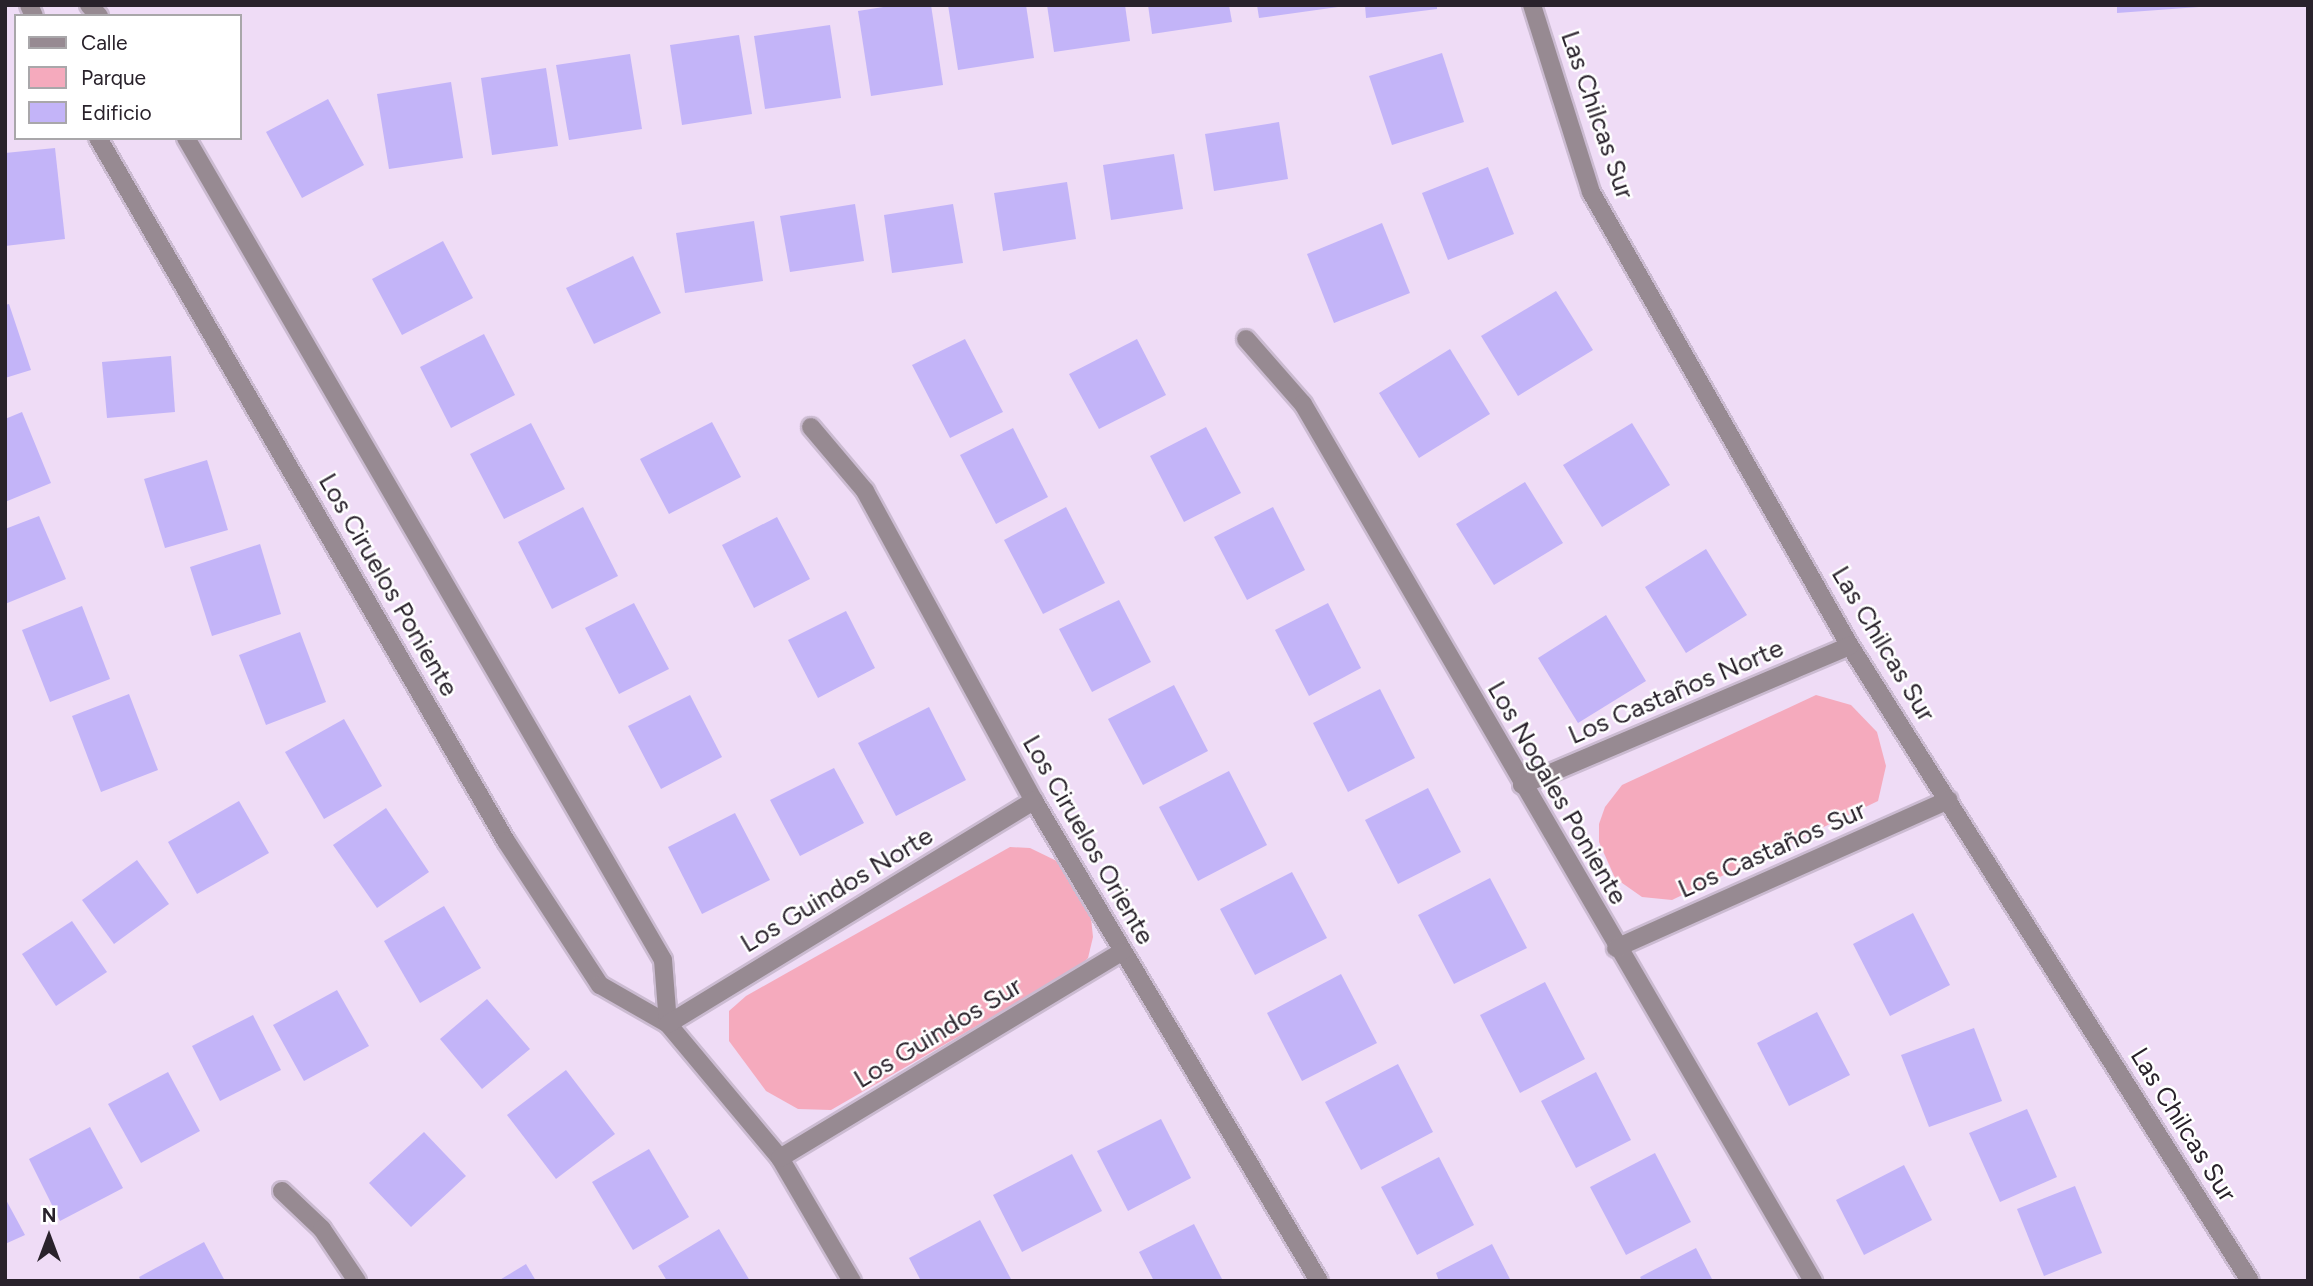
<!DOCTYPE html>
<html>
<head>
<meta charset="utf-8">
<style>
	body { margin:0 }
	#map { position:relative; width:2313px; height:1286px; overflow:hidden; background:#efdcf6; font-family:Figtree,sans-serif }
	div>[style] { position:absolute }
	.green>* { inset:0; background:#f5aabd }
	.building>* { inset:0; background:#c3b4f8 }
	.roads { filter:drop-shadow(2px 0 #cbbbd1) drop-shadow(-2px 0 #cbbbd1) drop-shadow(0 2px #cbbbd1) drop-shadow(0 -2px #cbbbd1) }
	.minor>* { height:18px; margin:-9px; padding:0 9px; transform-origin:9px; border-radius:9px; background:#978a92 }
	span { translate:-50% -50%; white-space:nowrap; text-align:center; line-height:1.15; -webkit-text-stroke:5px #fff; paint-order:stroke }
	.street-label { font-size:26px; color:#29222b }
	.frame { position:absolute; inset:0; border:7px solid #29222b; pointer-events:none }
	.legend { position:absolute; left:14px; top:14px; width:228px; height:126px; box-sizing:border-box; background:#fff; border:2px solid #a9a7aa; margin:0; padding:9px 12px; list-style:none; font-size:21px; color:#29222b }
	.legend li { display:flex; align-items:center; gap:14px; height:35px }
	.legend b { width:35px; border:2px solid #a9a7aa }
	.north { position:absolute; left:14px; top:1202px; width:70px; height:70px; -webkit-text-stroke:5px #fff; paint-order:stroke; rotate:0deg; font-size:19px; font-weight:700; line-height:28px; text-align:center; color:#29222b }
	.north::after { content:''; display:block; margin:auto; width:24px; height:32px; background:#29222b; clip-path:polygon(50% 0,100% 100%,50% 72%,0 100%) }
</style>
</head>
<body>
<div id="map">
	<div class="green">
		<i style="clip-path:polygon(1816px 695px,1851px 705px,1877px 732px,1886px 766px,1878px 801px,1672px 900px,1642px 897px,1615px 878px,1599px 842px,1599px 824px,1605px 807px,1622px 785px)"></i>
		<i style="clip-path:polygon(1010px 847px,1030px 848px,1065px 865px,1089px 899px,1093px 937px,1088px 958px,1079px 967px,831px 1110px,798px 1109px,766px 1091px,729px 1041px,729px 1011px,746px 996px)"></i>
	</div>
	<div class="building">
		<i style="clip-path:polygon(896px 5px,931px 5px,943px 85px,871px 96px,858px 11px)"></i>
		<i style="clip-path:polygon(948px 5px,1026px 5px,1034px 58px,958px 70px)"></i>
		<i style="clip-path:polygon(1047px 5px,1125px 5px,1130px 41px,1054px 52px)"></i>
		<i style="clip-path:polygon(1148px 5px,1229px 5px,1232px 22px,1152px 34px)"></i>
		<i style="clip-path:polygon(1257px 5px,1338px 5px,1338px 7px,1259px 18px)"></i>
		<i style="clip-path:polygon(1365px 5px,1437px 5px,1437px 9px,1366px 18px)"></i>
		<i style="clip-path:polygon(2117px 5px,2199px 5px,2199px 7px,2117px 13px)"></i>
		<i style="clip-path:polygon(830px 25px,841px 98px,765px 109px,754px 36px)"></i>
		<i style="clip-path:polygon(739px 35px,752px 114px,682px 125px,670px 45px)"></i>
		<i style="clip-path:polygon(1442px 53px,1464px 122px,1392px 145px,1369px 76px)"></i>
		<i style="clip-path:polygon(630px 54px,642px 129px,569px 140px,556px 65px)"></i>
		<i style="clip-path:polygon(546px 68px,558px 146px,492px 155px,481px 78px)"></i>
		<i style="clip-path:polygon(451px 82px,463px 158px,389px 169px,377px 94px)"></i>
		<i style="clip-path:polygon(328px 99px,364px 165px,302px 198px,266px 132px)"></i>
		<i style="clip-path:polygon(1279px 122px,1288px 179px,1214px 191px,1205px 134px)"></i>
		<i style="clip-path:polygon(55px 148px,65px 239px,5px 246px,5px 153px)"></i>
		<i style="clip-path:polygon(1174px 154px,1183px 209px,1111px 220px,1103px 165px)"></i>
		<i style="clip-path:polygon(1488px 167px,1514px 234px,1448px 260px,1422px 193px)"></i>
		<i style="clip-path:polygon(1067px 182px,1076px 239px,1003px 251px,994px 193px)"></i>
		<i style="clip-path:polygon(855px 204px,864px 261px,790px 272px,780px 216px)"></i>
		<i style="clip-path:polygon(953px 204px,963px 263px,892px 273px,884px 215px)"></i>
		<i style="clip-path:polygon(754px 221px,763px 281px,685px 293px,676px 233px)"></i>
		<i style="clip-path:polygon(1382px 223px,1410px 293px,1334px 323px,1307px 254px)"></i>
		<i style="clip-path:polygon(443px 241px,473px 298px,402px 335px,372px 279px)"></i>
		<i style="clip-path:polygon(633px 256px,661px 313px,594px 344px,566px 288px)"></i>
		<i style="clip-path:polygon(1556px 291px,1593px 350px,1518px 396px,1481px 336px)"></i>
		<i style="clip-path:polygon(9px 304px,31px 370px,5px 378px,5px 305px)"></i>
		<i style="clip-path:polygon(484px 334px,515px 395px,451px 428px,420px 367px)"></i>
		<i style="clip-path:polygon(965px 339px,1003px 412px,950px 438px,912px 365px)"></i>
		<i style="clip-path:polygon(1137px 339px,1166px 395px,1099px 429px,1069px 374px)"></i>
		<i style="clip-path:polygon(1450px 349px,1490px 414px,1419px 458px,1379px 393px)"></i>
		<i style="clip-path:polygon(171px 356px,175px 412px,107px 418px,102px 362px)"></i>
		<i style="clip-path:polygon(22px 412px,51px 483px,5px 502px,5px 419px)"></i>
		<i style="clip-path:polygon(712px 422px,741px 477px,669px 514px,640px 459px)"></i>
		<i style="clip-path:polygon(531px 423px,565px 489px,504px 519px,470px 454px)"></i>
		<i style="clip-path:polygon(1632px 423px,1670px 485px,1602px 527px,1563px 465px)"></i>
		<i style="clip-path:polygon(1206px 427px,1241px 493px,1184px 522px,1150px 456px)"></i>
		<i style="clip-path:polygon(1013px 428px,1048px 497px,996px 524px,960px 455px)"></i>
		<i style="clip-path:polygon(207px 460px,228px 530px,165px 548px,144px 479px)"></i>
		<i style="clip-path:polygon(1525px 482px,1563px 543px,1494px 585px,1456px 524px)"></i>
		<i style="clip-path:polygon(583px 507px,618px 576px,552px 609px,518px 542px)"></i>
		<i style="clip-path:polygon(1066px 507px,1105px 583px,1043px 614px,1004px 540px)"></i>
		<i style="clip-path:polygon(1273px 507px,1305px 570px,1247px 600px,1214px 537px)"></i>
		<i style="clip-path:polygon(39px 516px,66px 579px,5px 604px,5px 529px)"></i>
		<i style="clip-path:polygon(777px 517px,810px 579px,754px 608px,722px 545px)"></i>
		<i style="clip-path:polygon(260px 544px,281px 614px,212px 636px,190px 567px)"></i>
		<i style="clip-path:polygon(1706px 549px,1747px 615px,1686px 653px,1645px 587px)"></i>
		<i style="clip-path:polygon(1119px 600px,1151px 662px,1092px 692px,1059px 629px)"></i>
		<i style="clip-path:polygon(634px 603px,669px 669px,619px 694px,585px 628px)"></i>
		<i style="clip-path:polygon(1328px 603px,1361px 668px,1309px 696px,1275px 630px)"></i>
		<i style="clip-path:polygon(82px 606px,110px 679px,50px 702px,22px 630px)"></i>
		<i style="clip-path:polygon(846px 611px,875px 668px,818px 698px,788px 640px)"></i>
		<i style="clip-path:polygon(1606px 615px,1646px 681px,1578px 723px,1538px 658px)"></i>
		<i style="clip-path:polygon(300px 632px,326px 702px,266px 725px,239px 655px)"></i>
		<i style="clip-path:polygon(1174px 685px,1208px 751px,1143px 785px,1108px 719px)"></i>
		<i style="clip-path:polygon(1380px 689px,1415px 758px,1348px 792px,1313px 723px)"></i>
		<i style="clip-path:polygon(129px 694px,158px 770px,101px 792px,72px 716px)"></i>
		<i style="clip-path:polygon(690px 695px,722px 757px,661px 789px,628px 726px)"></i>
		<i style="clip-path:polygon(929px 707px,966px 780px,896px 816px,858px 743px)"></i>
		<i style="clip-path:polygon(344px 719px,382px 786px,324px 819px,285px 752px)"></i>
		<i style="clip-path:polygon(834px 768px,864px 823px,800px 856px,770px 800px)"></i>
		<i style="clip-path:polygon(1229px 771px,1267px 845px,1198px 881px,1159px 807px)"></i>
		<i style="clip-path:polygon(1428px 788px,1461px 852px,1398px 884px,1365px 820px)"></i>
		<i style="clip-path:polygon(239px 801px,269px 853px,197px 894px,168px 842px)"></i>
		<i style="clip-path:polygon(386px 808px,429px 872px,377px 908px,333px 845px)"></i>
		<i style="clip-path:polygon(735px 813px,770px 880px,702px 914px,668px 847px)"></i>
		<i style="clip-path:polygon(137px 860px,169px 904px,114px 944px,82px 900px)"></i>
		<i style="clip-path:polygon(1292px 872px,1327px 938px,1255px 975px,1220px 909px)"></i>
		<i style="clip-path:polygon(1490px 878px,1527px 948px,1454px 984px,1418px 915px)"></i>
		<i style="clip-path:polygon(444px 906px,481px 968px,420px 1003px,384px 941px)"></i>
		<i style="clip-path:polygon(1913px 913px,1950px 985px,1890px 1016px,1853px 944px)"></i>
		<i style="clip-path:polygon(72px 921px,107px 972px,56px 1006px,22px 954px)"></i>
		<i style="clip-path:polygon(1341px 974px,1377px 1043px,1302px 1081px,1267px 1013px)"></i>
		<i style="clip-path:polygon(1545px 982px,1585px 1059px,1520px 1093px,1480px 1015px)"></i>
		<i style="clip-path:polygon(337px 990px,369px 1046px,304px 1081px,273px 1025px)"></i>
		<i style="clip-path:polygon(487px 999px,530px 1049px,482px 1089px,440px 1039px)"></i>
		<i style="clip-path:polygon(1817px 1012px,1850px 1075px,1789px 1106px,1757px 1043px)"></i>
		<i style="clip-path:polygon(253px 1015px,281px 1070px,220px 1101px,192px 1046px)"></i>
		<i style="clip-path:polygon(1974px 1028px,2002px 1101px,1929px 1127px,1901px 1055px)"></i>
		<i style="clip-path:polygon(1398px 1064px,1433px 1132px,1361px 1170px,1325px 1102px)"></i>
		<i style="clip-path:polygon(566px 1070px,615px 1134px,556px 1179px,507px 1115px)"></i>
		<i style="clip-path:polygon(168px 1072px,200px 1131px,141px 1163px,108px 1104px)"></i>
		<i style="clip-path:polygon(1596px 1072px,1631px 1140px,1576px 1168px,1541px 1101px)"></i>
		<i style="clip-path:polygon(2027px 1109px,2057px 1177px,2000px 1202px,1969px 1133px)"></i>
		<i style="clip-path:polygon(1161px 1119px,1191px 1178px,1128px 1211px,1097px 1151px)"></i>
		<i style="clip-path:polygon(90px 1127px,123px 1188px,60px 1221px,29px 1159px)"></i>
		<i style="clip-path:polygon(424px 1132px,466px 1176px,411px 1227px,369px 1183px)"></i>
		<i style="clip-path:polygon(649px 1149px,689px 1217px,633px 1250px,592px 1182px)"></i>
		<i style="clip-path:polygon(1655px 1153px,1691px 1222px,1626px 1255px,1590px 1187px)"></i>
		<i style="clip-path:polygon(1072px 1154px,1102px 1211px,1022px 1252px,993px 1195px)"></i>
		<i style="clip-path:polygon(1439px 1157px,1474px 1225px,1417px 1255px,1381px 1187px)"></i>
		<i style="clip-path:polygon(1904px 1165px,1932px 1220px,1864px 1255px,1836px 1200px)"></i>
		<i style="clip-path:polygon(2075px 1186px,2102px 1253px,2044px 1276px,2017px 1209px)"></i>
		<i style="clip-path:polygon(5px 1198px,25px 1235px,5px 1244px)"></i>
		<i style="clip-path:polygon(980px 1220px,1012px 1281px,921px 1281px,909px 1258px)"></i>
		<i style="clip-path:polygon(1194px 1224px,1223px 1281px,1154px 1281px,1139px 1252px)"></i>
		<i style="clip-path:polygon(719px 1229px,750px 1281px,667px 1281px,658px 1266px)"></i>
		<i style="clip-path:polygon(204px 1242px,225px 1281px,141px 1281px,139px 1277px)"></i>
		<i style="clip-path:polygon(1492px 1244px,1511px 1281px,1439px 1281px,1436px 1273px)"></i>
		<i style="clip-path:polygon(1696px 1248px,1713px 1281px,1642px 1281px,1640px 1277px)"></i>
		<i style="clip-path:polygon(526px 1264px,536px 1281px,498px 1281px)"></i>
	</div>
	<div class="roads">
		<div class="minor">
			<i style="left:29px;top:5px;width:12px;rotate:66deg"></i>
			<i style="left:89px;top:5px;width:15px;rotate:48deg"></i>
			<i style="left:1532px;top:5px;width:196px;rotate:72.5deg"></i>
			<i style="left:1591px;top:192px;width:523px;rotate:60.3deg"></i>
			<i style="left:1850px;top:646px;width:750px;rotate:57.79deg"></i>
			<i style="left:98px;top:138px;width:813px;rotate:59.87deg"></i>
			<i style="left:506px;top:841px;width:172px;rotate:56.9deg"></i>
			<i style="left:600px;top:985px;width:78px;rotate:29.8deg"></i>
			<i style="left:668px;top:1024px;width:175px;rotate:50.1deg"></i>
			<i style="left:780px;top:1158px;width:143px;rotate:59.7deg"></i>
			<i style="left:186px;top:138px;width:950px;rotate:59.87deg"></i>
			<i style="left:663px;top:960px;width:64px;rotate:85.5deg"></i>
			<i style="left:1246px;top:339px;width:86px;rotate:48.8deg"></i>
			<i style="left:1303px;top:404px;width:1015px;rotate:59.82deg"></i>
			<i style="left:811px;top:427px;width:84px;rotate:49.8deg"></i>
			<i style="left:865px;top:491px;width:353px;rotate:61.4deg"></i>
			<i style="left:1034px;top:801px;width:558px;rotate:59.3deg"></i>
			<i style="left:1522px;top:785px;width:356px;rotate:-23deg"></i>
			<i style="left:1616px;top:948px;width:364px;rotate:-24deg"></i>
			<i style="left:668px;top:1024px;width:429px;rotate:-31.4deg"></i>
			<i style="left:780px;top:1158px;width:399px;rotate:-31.1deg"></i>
			<i style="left:282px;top:1191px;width:55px;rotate:43.5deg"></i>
			<i style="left:322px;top:1229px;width:63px;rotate:56.1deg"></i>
		</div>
	</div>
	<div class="street-label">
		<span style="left:1597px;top:115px;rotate:71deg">Las Chilcas Sur</span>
		<span style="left:388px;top:585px;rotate:60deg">Los Ciruelos Poniente</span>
		<span style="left:1883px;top:644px;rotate:59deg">Las Chilcas Sur</span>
		<span style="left:1676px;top:692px;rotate:-23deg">Los Castaños Norte</span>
		<span style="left:1557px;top:793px;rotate:60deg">Los Nogales Poniente</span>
		<span style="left:1088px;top:840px;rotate:60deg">Los Ciruelos Oriente</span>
		<span style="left:1772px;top:850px;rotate:-24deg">Los Castaños Sur</span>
		<span style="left:837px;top:890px;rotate:-31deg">Los Guindos Norte</span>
		<span style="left:938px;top:1033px;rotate:-31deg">Los Guindos Sur</span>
		<span style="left:2183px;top:1125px;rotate:58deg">Las Chilcas Sur</span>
	</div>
	<div class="frame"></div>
	<ul class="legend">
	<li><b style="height:9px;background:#978a92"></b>Calle</li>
	<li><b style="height:19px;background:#f5aabd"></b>Parque</li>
	<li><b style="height:19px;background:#c3b4f8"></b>Edificio</li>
	</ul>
	<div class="north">N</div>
</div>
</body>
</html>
